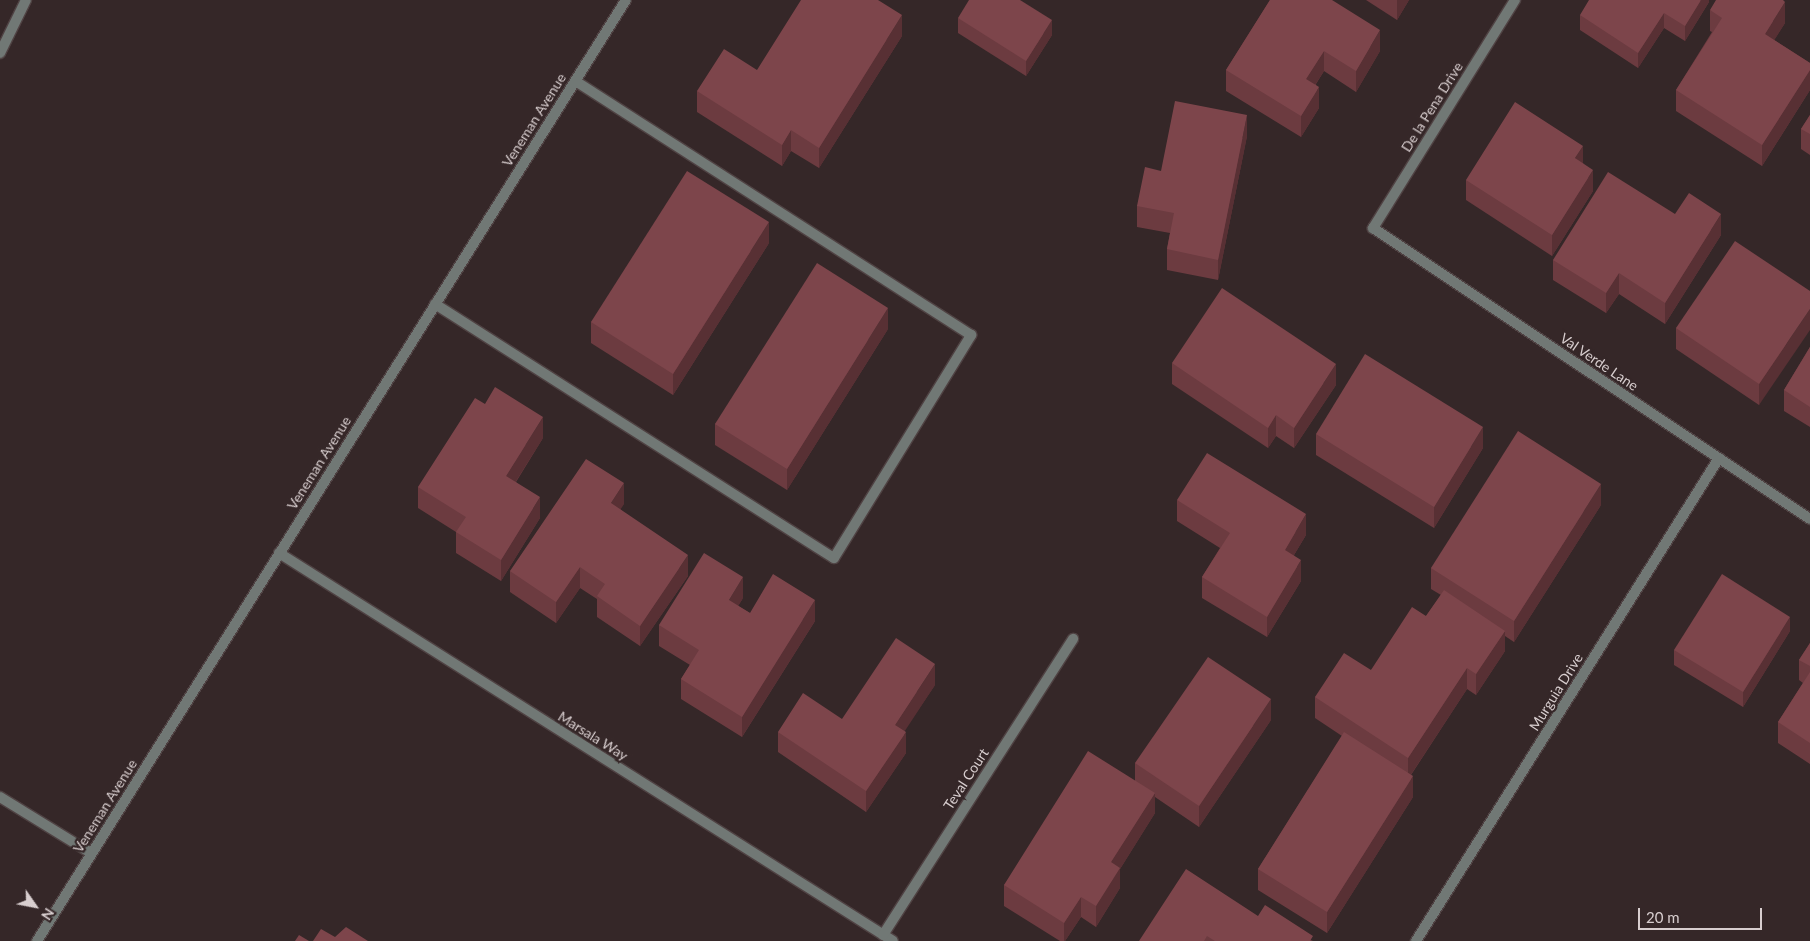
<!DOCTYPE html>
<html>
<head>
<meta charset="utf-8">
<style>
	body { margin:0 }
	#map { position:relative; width:1810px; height:941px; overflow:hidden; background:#352728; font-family:Lato,sans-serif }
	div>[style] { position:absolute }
	.roads { filter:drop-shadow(1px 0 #4f4243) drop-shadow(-1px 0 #4f4243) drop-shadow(0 1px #4f4243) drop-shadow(0 -1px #4f4243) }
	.service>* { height:10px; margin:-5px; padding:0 5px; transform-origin:5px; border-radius:5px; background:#717875 }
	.minor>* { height:10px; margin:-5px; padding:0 5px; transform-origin:5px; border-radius:5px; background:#717875 }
	.wall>* { inset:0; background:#6c3b40 }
	.shaded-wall>* { inset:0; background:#583034 }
	.building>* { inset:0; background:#7d454b }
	span { translate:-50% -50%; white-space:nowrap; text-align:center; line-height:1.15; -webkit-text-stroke:4.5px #352728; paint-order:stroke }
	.street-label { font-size:14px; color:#d8cecf }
	.north { position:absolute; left:10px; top:881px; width:50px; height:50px; -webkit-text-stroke:4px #352728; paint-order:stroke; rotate:123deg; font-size:14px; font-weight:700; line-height:20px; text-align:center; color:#d8cecf }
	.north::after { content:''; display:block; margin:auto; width:18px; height:22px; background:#d8cecf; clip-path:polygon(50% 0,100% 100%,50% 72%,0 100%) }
	.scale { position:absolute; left:1638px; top:908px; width:124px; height:22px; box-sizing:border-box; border:2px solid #d8cecf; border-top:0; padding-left:6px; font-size:15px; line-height:18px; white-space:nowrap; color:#d8cecf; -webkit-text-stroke:4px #352728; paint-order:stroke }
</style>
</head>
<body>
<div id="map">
	<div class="roads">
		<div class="service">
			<i style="left:435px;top:304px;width:473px;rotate:32.5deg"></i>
			<i style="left:834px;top:558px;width:262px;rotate:-58.4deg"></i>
			<i style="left:971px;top:335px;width:470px;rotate:-147.3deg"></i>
		</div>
		<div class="minor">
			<i style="left:1515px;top:0;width:269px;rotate:121.9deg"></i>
			<i style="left:1373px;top:228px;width:525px;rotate:33.66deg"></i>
			<i style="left:0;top:53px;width:59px;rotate:-63.9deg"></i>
			<i style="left:279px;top:553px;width:726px;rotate:32.29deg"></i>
			<i style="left:0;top:797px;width:107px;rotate:31.6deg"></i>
			<i style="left:883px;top:935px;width:352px;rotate:-57.3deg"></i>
			<i style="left:37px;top:941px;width:1110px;rotate:-57.96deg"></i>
			<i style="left:1416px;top:941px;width:570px;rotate:-57.9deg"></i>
		</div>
	</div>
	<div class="wall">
		<i style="clip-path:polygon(1270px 0,1380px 51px,1356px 92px,1324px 71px,1316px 84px,1319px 108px,1301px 137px,1226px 91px,1226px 70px)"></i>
		<i style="clip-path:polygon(1366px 0,1409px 0,1397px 20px)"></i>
		<i style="clip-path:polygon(1709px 0,1709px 2px,1685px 41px,1664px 28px,1638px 68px,1580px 30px,1580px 15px)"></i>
		<i style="clip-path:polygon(1710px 10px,1785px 23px,1774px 40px,1810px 63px,1810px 90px,1762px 166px,1676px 111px,1676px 90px,1712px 32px,1710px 31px)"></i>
		<i style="clip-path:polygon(958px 18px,1052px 35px,1026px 76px,958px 33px)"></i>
		<i style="clip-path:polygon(902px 36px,819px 168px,791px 151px,782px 166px,697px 112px,697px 91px,757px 70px)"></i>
		<i style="clip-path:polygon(1810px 115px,1810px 155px,1801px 149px,1801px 129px)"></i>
		<i style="clip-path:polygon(1247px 136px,1218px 280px,1167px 270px,1167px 249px,1170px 233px,1137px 227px,1137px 206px,1161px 171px)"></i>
		<i style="clip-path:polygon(1583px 163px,1593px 191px,1552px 256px,1466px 200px,1466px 180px)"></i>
		<i style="clip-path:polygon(1675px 214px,1721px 235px,1665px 324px,1619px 294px,1606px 313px,1553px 280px,1553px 260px)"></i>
		<i style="clip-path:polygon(769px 243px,673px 395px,591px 343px,591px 322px)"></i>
		<i style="clip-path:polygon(1810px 291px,1759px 405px,1676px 349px,1676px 328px)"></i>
		<i style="clip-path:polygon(888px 329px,787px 490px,715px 445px,715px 424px)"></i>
		<i style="clip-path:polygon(1810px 347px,1810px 427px,1784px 411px,1784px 390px)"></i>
		<i style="clip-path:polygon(1172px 363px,1336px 385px,1294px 448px,1276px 436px,1268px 448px,1172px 384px)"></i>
		<i style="clip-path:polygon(1316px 434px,1483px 448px,1434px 528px,1316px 455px)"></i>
		<i style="clip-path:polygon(543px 438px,516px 482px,540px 518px,501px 581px,456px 553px,456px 532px,418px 508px,418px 487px)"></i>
		<i style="clip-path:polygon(1177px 500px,1306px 535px,1294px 555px,1301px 581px,1267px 637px,1202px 598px,1202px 577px,1220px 548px,1177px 521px)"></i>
		<i style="clip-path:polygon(624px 504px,620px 509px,688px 576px,640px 646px,597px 617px,597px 599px,580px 588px,556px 623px,510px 592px,510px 571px)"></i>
		<i style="clip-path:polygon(1601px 505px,1514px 642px,1505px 636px,1505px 651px,1476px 695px,1467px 689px,1411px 775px,1413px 797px,1327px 933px,1258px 890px,1258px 869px,1342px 736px,1315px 718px,1315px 697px,1371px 670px,1426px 616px,1441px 595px,1431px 589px,1431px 568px)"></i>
		<i style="clip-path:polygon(743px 598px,738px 606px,750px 613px,815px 621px,742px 737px,681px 699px,681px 679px,690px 665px,659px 646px,659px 625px)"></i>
		<i style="clip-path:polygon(1790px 631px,1743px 707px,1674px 665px,1674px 650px)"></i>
		<i style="clip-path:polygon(1810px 643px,1810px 764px,1778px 743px,1778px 722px,1803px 683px,1799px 680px,1799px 660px)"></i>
		<i style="clip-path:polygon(935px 685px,904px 731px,906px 753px,866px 812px,778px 752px,778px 732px,842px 719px)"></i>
		<i style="clip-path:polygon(1271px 720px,1199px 827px,1155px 797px,1155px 813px,1120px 869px,1120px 888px,1096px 927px,1081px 917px,1065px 941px,1060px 941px,1004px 906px,1004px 885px,1135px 781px,1135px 763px)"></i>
		<i style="clip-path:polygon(1258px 916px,1313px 941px,1139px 941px)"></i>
	</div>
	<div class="shaded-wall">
		<i style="clip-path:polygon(1397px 0,1409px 0,1397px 20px)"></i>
		<i style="clip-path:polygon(1701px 0,1709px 0,1709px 2px,1685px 41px,1685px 26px)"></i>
		<i style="clip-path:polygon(1785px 2px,1785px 23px,1765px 55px,1765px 34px)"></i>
		<i style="clip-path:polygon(1664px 13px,1664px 28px,1638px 68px,1638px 53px)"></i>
		<i style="clip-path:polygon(902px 15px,902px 36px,819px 168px,819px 148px)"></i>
		<i style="clip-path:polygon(1052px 20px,1052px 35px,1026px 76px,1026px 61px)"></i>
		<i style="clip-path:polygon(1380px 30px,1380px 51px,1356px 92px,1356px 71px)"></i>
		<i style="clip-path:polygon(1324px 51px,1324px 71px,1306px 99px,1306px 79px)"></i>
		<i style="clip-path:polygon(1810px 70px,1810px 90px,1762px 166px,1762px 145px)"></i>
		<i style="clip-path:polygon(1319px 87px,1319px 108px,1301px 137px,1301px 116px)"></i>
		<i style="clip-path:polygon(1247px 115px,1247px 136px,1218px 280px,1218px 260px)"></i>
		<i style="clip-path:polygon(791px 130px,791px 151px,782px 166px,782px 145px)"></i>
		<i style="clip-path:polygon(1583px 146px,1583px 167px,1575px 158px)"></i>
		<i style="clip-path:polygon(1593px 170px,1593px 191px,1552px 256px,1552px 235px)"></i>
		<i style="clip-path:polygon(1721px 214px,1721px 235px,1665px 324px,1665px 303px)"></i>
		<i style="clip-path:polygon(769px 222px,769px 243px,673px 395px,673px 374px)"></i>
		<i style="clip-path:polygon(1619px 273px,1619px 294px,1606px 313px,1606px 293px)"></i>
		<i style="clip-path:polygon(888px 308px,888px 329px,787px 490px,787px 469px)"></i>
		<i style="clip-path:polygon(1810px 309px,1810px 330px,1759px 405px,1759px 384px)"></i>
		<i style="clip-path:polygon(1336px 364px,1336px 385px,1294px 448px,1294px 428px)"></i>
		<i style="clip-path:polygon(1276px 415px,1276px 436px,1268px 448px,1268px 428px)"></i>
		<i style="clip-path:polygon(543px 417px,543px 438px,506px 497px,506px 476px)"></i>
		<i style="clip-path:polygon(1483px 427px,1483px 448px,1434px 528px,1434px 507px)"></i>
		<i style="clip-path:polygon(624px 483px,624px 504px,611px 524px,611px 503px)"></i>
		<i style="clip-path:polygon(1601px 484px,1601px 505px,1514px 642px,1514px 621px)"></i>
		<i style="clip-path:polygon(540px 497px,540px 518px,501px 581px,501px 560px)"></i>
		<i style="clip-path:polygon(1306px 514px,1306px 535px,1285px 570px,1285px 550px)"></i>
		<i style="clip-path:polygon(688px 555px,688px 576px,640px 646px,640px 626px)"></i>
		<i style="clip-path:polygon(1301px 560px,1301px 581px,1267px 637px,1267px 617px)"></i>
		<i style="clip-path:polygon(580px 567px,580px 588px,556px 623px,556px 602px)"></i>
		<i style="clip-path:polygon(743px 577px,743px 598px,729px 621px,729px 600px)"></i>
		<i style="clip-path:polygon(815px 600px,815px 621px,742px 737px,742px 717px)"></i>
		<i style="clip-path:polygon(1790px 617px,1790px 631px,1743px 707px,1743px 692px)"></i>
		<i style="clip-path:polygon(1505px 631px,1505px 651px,1476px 695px,1476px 674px)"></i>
		<i style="clip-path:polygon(935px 664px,935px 685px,895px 746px,895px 725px)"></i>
		<i style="clip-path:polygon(1467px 668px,1467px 689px,1408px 779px,1408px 758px)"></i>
		<i style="clip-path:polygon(1271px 699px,1271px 720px,1199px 827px,1199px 806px)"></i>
		<i style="clip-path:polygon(906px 732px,906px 753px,866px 812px,866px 791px)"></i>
		<i style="clip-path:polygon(1413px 776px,1413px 797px,1327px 933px,1327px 912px)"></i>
		<i style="clip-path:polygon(1155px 793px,1155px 813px,1120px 869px,1120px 888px,1096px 927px,1096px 906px,1111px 862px)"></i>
		<i style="clip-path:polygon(1081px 897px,1081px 917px,1065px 941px,1064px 941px,1064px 923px)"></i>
	</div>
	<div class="building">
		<i style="clip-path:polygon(801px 0,878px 0,902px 15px,819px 148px,791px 130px,782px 145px,697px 91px,724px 49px,757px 70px)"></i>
		<i style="clip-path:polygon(969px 0,1020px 0,1052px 20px,1026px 61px,958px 18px)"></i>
		<i style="clip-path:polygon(1270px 0,1332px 0,1380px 30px,1356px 71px,1324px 51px,1306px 79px,1319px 87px,1301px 116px,1226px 70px)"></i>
		<i style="clip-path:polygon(1589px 0,1701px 0,1685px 26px,1664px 13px,1638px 53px,1580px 15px)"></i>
		<i style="clip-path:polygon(1716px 0,1783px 0,1785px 2px,1765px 34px,1810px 63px,1810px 70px,1762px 145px,1676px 90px,1722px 18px,1710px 10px)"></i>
		<i style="clip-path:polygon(1175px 101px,1247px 115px,1218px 260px,1167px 249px,1174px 213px,1137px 206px,1145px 167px,1161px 171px)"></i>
		<i style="clip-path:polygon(1515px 102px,1583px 146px,1575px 158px,1593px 170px,1552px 235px,1466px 180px)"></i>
		<i style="clip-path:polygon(1810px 115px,1810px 134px,1801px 129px)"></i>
		<i style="clip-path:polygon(687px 171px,769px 222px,673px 374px,591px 322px)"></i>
		<i style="clip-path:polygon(1608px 172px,1675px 214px,1689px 193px,1721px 214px,1665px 303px,1619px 273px,1606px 293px,1553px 260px)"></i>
		<i style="clip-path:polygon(1735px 241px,1810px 291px,1810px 309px,1759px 384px,1676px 328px)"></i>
		<i style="clip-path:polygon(817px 263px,888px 308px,787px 469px,715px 424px)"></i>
		<i style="clip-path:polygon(1222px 288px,1336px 364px,1294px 428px,1276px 415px,1268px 428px,1172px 363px)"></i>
		<i style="clip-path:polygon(1810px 347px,1810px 407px,1784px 390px)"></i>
		<i style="clip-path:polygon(1365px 354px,1483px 427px,1434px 507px,1316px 434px)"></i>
		<i style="clip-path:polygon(495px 387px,543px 417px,506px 476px,540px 497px,501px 560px,456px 532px,466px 517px,418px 487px,475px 398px,485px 404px)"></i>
		<i style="clip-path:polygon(1518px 431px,1601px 484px,1514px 621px,1431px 568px)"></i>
		<i style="clip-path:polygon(1207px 453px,1306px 514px,1285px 550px,1301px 560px,1267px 617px,1202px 577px,1230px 533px,1177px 500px)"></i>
		<i style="clip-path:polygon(586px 459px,624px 483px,611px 503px,688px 555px,640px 626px,597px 596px,605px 584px,580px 567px,556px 602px,510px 571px)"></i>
		<i style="clip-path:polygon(704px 553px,743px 577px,729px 600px,750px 613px,773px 574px,815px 600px,742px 717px,681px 679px,699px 650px,659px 625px)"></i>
		<i style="clip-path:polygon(1722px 574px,1790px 617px,1743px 692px,1674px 650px)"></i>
		<i style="clip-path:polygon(1444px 590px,1505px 631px,1476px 674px,1467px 668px,1408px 758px,1315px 697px,1344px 653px,1371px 670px,1412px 607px,1426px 616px)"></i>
		<i style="clip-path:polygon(896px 638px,935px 664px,895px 725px,906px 732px,866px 791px,778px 732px,803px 693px,842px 719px)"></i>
		<i style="clip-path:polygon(1810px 643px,1810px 666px,1799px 660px)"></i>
		<i style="clip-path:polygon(1208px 657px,1271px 699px,1199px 806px,1135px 763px)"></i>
		<i style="clip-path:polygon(1810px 672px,1810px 743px,1778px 722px)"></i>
		<i style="clip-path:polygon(1344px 732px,1413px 776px,1327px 912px,1258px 869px)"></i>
		<i style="clip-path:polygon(1088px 751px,1155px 793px,1111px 862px,1120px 868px,1096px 906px,1081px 897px,1064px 923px,1004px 885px)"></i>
		<i style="clip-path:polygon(1186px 869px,1258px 916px,1265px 905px,1313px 936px,1310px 941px,1215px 941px,1207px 936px,1204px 941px,1139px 941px)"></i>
		<i style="clip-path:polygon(346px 927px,368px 941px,313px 941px,321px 929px,335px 937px)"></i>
		<i style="clip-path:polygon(299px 935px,309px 941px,295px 941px)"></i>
	</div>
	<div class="street-label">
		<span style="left:1432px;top:107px;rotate:-58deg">De la Pena Drive</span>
		<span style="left:534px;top:120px;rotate:-58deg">Veneman Avenue</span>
		<span style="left:1599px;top:362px;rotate:34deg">Val Verde Lane</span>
		<span style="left:319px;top:463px;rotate:-58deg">Veneman Avenue</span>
		<span style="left:1556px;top:692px;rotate:-58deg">Murguia Drive</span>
		<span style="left:593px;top:736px;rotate:32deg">Marsala Way</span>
		<span style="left:966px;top:779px;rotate:-57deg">Teval Court</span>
		<span style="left:105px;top:806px;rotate:-58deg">Veneman Avenue</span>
	</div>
	<div class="north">N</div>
	<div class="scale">20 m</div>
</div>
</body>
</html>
